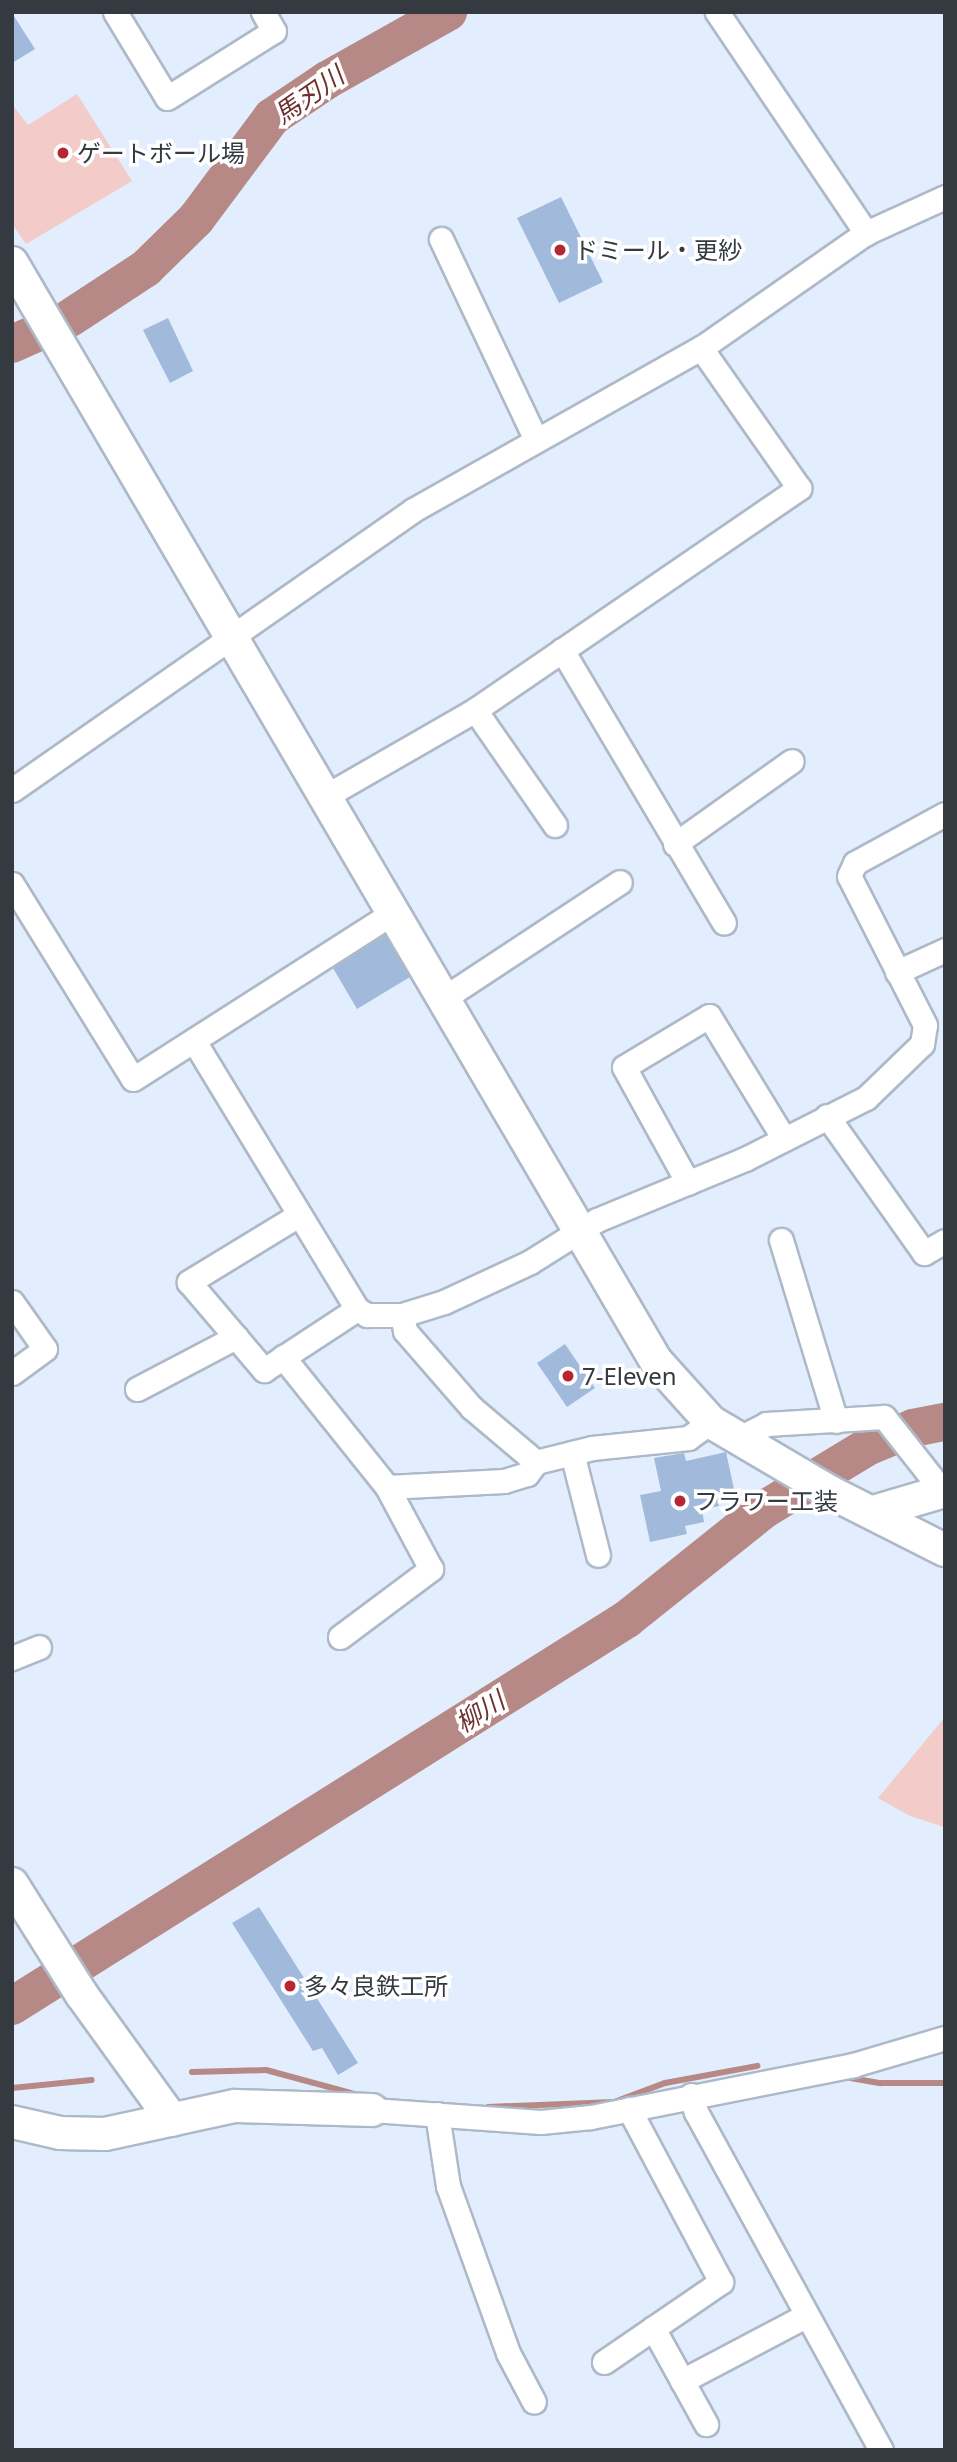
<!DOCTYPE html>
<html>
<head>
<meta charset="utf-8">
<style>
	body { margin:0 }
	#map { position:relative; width:957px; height:2462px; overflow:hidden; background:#e2eefd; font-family:"Noto Sans","Noto Sans JP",sans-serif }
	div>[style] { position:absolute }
	.green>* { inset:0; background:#f3cbc8 }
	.stream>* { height:6px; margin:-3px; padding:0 3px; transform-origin:3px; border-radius:3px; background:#b68986 }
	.river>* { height:38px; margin:-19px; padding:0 19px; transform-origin:19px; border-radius:19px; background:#b68986 }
	.building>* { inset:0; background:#a1badc }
	.roads { filter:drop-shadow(2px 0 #aeb9c8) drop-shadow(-2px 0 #aeb9c8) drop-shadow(0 2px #aeb9c8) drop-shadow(0 -2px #aeb9c8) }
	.street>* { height:23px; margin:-11.5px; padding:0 11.5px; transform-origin:11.5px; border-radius:11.5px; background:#fff }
	.secondary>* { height:32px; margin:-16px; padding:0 16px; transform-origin:16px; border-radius:16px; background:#fff }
	.dots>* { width:19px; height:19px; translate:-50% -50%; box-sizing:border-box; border:4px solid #fff; border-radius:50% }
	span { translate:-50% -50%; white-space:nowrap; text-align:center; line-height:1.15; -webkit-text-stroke:7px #fff; paint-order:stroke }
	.poi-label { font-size:24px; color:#353940 }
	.left { translate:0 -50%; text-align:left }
	.water-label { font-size:26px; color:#6d3130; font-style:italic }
	.frame { position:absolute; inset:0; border:14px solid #353940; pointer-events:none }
</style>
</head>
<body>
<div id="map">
	<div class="green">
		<i style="clip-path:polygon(77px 94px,132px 181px,26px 244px,12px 224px,12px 104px,28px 125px)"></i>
		<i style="clip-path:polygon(945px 1717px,945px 1827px,944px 1827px,910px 1816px,878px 1798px)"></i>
	</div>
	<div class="stream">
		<i style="left:192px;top:2072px;width:74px;rotate:-1.5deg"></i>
		<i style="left:266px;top:2070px;width:99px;rotate:15.2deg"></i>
		<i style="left:845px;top:2077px;width:36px;rotate:10deg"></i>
		<i style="left:880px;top:2083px;width:65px"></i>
		<i style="left:12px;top:2088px;width:80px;rotate:-5.7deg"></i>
		<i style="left:488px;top:2107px;width:126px;rotate:-2.3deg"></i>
		<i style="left:614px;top:2102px;width:54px;rotate:-20.4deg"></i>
		<i style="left:665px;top:2083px;width:94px;rotate:-10.5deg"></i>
	</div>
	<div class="river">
		<i style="left:70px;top:318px;width:91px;rotate:-33.3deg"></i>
		<i style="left:146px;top:268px;width:70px;rotate:-44.4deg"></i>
		<i style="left:196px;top:219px;width:127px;rotate:-53.3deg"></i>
		<i style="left:272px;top:117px;width:66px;rotate:-33.9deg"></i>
		<i style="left:327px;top:80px;width:139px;rotate:-29.3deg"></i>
		<i style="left:12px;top:344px;width:24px;rotate:-24deg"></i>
		<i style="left:12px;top:2006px;width:727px;rotate:-32.18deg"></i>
		<i style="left:627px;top:1619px;width:176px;rotate:-38.6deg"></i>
		<i style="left:765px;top:1509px;width:119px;rotate:-31.3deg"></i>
		<i style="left:867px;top:1447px;width:50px;rotate:-22.4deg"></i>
		<i style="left:913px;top:1428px;width:33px;rotate:-11deg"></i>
	</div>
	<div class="building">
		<i style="clip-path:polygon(12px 13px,35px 49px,12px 63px)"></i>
		<i style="clip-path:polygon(561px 197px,603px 282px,559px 303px,517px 218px)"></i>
		<i style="clip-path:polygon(168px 318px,193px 371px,170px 383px,143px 330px)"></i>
		<i style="clip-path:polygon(385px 935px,410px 977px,357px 1009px,333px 968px)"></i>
		<i style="clip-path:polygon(565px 1344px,595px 1388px,567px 1407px,537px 1363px)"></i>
		<i style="clip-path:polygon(726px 1452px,734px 1489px,717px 1493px,719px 1506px,702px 1510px,704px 1522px,685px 1526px,687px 1534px,650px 1542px,640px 1495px,661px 1491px,654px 1458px,684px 1453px,686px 1461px)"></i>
		<i style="clip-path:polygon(259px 1907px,358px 2063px,338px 2075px,322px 2048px,313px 2051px,232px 1923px)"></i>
	</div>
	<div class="roads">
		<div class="street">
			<i style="left:115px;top:12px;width:100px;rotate:58.8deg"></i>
			<i style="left:167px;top:98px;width:126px;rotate:-32.1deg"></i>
			<i style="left:274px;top:31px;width:22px;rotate:-120deg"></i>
			<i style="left:717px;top:12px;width:267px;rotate:56deg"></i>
			<i style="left:441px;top:239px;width:220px;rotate:64.7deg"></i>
			<i style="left:562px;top:650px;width:317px;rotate:59.3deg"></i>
			<i style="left:475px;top:710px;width:140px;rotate:55.2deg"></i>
			<i style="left:12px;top:790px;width:489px;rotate:-34.9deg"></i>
			<i style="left:413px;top:510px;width:330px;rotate:-29.4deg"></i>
			<i style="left:701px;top:348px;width:201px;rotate:-34.9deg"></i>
			<i style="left:866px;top:233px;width:87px;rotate:-24.5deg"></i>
			<i style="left:324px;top:797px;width:174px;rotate:-29.9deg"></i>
			<i style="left:475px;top:710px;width:393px;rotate:-34.4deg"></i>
			<i style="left:799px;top:488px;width:171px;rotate:-125deg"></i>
			<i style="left:675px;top:844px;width:143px;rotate:-35.4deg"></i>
			<i style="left:12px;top:884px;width:229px;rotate:58.2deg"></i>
			<i style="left:133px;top:1079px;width:308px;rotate:-32.6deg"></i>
			<i style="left:897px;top:972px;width:53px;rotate:-24.6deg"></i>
			<i style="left:441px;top:1000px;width:214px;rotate:-33.4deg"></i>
			<i style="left:194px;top:1041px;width:314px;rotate:58.7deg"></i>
			<i style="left:827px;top:1116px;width:168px;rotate:54.7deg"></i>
			<i style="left:924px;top:1253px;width:24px;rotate:-30deg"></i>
			<i style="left:688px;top:1183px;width:132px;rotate:-118.9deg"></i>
			<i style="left:624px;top:1067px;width:99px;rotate:-31deg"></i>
			<i style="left:709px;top:1016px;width:144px;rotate:58.6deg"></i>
			<i style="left:297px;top:1216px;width:127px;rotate:148.6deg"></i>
			<i style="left:189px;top:1282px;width:116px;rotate:49.6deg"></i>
			<i style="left:264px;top:1370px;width:111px;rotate:-33.3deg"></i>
			<i style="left:357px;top:1309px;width:12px;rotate:31deg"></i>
			<i style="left:367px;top:1315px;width:35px"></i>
			<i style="left:402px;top:1315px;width:44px;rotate:-17.2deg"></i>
			<i style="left:444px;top:1302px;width:95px;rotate:-24.9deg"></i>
			<i style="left:530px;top:1262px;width:79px;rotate:-32.1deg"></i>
			<i style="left:597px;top:1220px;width:160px;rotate:-22.4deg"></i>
			<i style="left:745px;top:1159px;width:136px;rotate:-26.8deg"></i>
			<i style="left:866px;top:1098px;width:78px;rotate:-44deg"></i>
			<i style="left:922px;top:1044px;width:19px;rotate:-81deg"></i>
			<i style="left:925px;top:1025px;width:167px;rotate:-117deg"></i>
			<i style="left:849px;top:876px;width:14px;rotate:-65deg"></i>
			<i style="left:855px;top:863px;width:102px;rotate:-28.6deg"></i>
			<i style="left:781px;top:1240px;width:189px;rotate:73.1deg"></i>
			<i style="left:12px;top:1302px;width:57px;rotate:54.9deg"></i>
			<i style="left:45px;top:1349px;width:41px;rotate:144deg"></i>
			<i style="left:402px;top:1315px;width:16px;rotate:79deg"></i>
			<i style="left:405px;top:1331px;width:102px;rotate:49deg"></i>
			<i style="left:472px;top:1408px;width:84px;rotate:40.2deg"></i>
			<i style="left:536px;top:1462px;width:58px;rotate:-14deg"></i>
			<i style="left:592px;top:1448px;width:97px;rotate:-5.9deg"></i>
			<i style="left:688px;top:1438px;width:28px;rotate:-35deg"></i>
			<i style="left:283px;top:1357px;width:166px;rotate:51.3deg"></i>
			<i style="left:387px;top:1487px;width:117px;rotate:-2.9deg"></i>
			<i style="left:504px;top:1481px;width:24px;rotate:-17deg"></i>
			<i style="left:527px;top:1474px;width:15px;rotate:-53deg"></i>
			<i style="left:137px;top:1389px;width:112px;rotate:-27.7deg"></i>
			<i style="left:739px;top:1438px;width:30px;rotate:-27deg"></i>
			<i style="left:766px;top:1424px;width:118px;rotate:-3.4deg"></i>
			<i style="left:884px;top:1417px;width:95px;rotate:51.8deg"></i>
			<i style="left:572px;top:1453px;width:105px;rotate:75.7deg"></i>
			<i style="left:340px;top:1637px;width:114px;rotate:-36.8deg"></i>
			<i style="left:431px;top:1569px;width:93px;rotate:-118.2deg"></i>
			<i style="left:12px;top:1658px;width:29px;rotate:-22deg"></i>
			<i style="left:691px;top:2095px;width:18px;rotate:74deg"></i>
			<i style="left:696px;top:2112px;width:385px;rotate:61.3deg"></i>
			<i style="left:372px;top:2110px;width:169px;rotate:4.1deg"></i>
			<i style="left:541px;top:2122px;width:50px;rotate:-5.7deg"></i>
			<i style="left:591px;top:2117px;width:267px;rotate:-11.2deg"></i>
			<i style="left:853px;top:2065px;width:96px;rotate:-16.4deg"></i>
			<i style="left:437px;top:2114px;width:73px;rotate:81.3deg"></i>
			<i style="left:448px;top:2186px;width:177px;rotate:70.2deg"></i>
			<i style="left:508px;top:2353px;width:55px;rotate:62deg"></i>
			<i style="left:653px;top:2328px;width:110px;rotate:61.1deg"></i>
			<i style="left:604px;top:2362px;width:142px;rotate:-34.4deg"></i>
			<i style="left:721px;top:2282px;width:196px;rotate:-118deg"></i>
			<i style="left:682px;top:2381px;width:141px;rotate:-27.8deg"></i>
		</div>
		<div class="secondary">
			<i style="left:12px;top:263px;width:1273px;rotate:59.61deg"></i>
			<i style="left:656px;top:1361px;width:82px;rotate:48deg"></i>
			<i style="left:711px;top:1422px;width:138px;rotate:30.5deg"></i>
			<i style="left:830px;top:1492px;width:129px;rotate:26.8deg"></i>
			<i style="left:873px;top:1512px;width:75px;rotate:-16.3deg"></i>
			<i style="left:12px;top:1884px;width:131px;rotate:57.8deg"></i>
			<i style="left:82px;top:1995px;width:154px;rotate:54.2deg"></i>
			<i style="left:12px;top:2122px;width:49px;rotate:12.9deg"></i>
			<i style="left:60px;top:2133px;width:45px;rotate:1.3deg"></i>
			<i style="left:105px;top:2134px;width:133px;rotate:-12.2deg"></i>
			<i style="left:235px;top:2106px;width:137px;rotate:1.7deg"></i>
		</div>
	</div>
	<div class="dots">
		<i style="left:63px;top:153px;background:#b72633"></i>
		<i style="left:560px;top:250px;background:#b72633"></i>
		<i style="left:568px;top:1376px;background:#b72633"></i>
		<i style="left:680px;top:1501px;background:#b72633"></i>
		<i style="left:290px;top:1986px;background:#b72633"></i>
	</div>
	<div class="poi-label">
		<span class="left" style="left:77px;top:153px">ゲートボール場</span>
		<span class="left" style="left:574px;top:250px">ドミール・更紗</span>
		<span class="left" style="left:582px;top:1376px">7-Eleven</span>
		<span class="left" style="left:694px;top:1501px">フラワー工装</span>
		<span class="left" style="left:304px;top:1986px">多々良鉄工所</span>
	</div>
	<div class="water-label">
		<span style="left:309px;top:95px;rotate:-35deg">馬刃川</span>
		<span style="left:480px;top:1712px;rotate:-32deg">柳川</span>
	</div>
	<div class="frame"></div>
</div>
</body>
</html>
